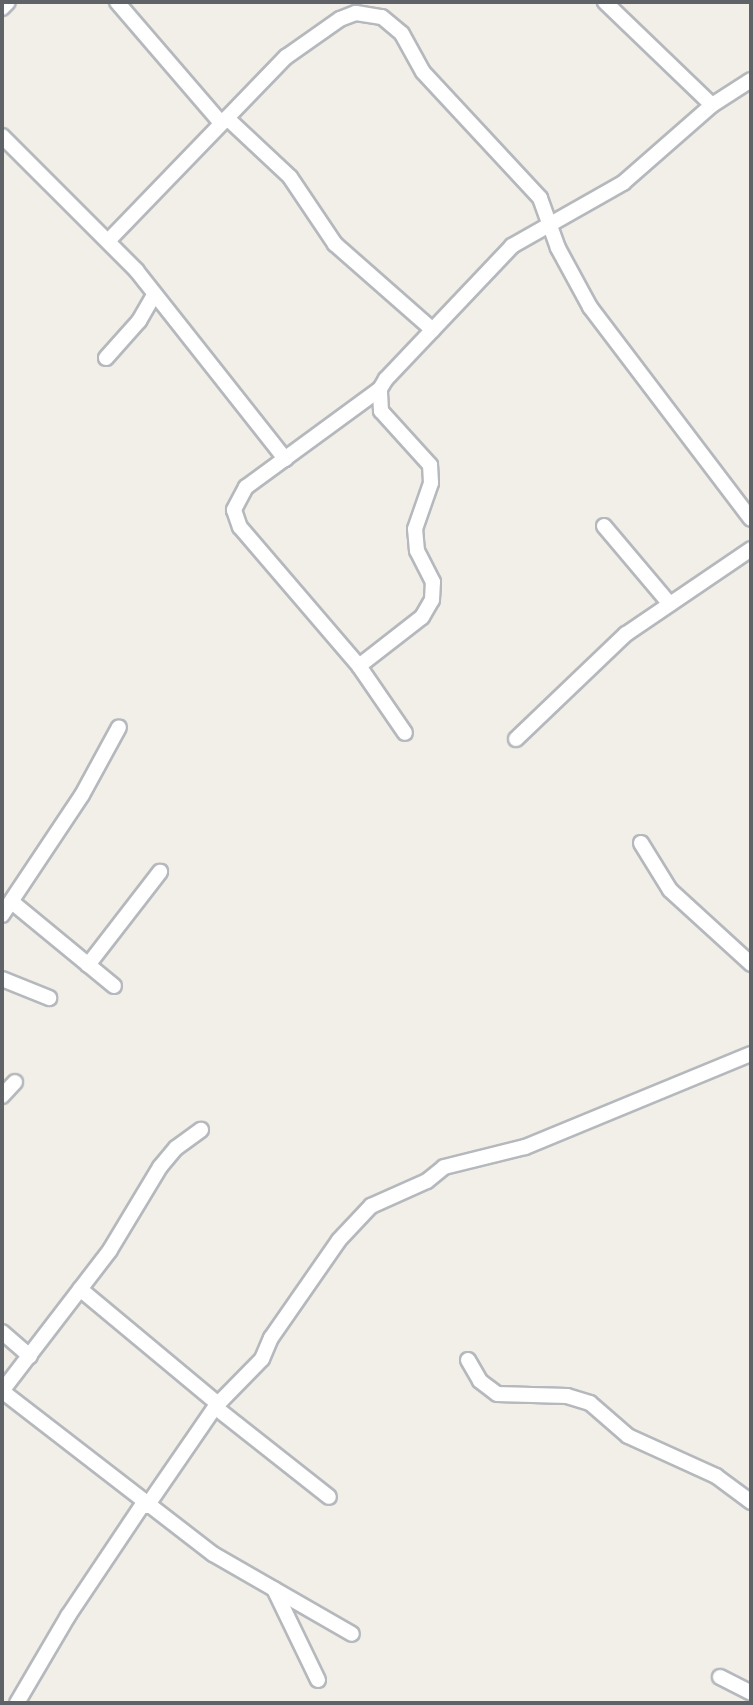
<!DOCTYPE html>
<html>
<head>
<meta charset="utf-8">
<style>
	body { margin:0 }
	#map { position:relative; width:753px; height:1705px; overflow:hidden; background:#f1efe8; font-family:Arial,sans-serif }
	div>[style] { position:absolute }
	.roads { filter:drop-shadow(2px 0 #b5b8bc) drop-shadow(-2px 0 #b5b8bc) drop-shadow(0 2px #b5b8bc) drop-shadow(0 -2px #b5b8bc) }
	.street>* { height:14px; margin:-7px; padding:0 7px; transform-origin:7px; border-radius:7px; background:#fff }
	span { translate:-50% -50%; white-space:nowrap; text-align:center; line-height:1.15; -webkit-text-stroke:7px #fff; paint-order:stroke }
	.frame { position:absolute; inset:0; border:4px solid #5f6368; pointer-events:none }
</style>
</head>
<body>
<div id="map">
	<div class="roads">
		<div class="street">
			<i style="left:117px;top:2px;width:160px;rotate:49.3deg"></i>
			<i style="left:2px;top:8px;width:8px;rotate:-45deg"></i>
			<i style="left:712px;top:105px;width:46px;rotate:-32.7deg"></i>
			<i style="left:227px;top:118px;width:86px;rotate:43.1deg"></i>
			<i style="left:290px;top:177px;width:81px;rotate:56.1deg"></i>
			<i style="left:335px;top:244px;width:130px;rotate:41.3deg"></i>
			<i style="left:2px;top:136px;width:190px;rotate:45deg"></i>
			<i style="left:136px;top:270px;width:241px;rotate:51.7deg"></i>
			<i style="left:109px;top:240px;width:255px;rotate:-46deg"></i>
			<i style="left:286px;top:57px;width:66px;rotate:-35.1deg"></i>
			<i style="left:340px;top:19px;width:17px;rotate:-21deg"></i>
			<i style="left:356px;top:13px;width:26px;rotate:9deg"></i>
			<i style="left:382px;top:17px;width:26px;rotate:40deg"></i>
			<i style="left:402px;top:34px;width:43px;rotate:61.1deg"></i>
			<i style="left:423px;top:72px;width:172px;rotate:47.1deg"></i>
			<i style="left:540px;top:198px;width:53px;rotate:70.2deg"></i>
			<i style="left:558px;top:248px;width:67px;rotate:61.5deg"></i>
			<i style="left:590px;top:307px;width:266px;rotate:52.8deg"></i>
			<i style="left:106px;top:358px;width:50px;rotate:-48.3deg"></i>
			<i style="left:139px;top:321px;width:30px;rotate:-60deg"></i>
			<i style="left:380px;top:389px;width:166px;rotate:143.8deg"></i>
			<i style="left:246px;top:487px;width:26px;rotate:118deg"></i>
			<i style="left:234px;top:510px;width:18px;rotate:71deg"></i>
			<i style="left:240px;top:527px;width:183px;rotate:49.4deg"></i>
			<i style="left:359px;top:666px;width:81px;rotate:55.5deg"></i>
			<i style="left:604px;top:526px;width:102px;rotate:49.8deg"></i>
			<i style="left:359px;top:666px;width:80px;rotate:-37.9deg"></i>
			<i style="left:422px;top:617px;width:20px;rotate:-60deg"></i>
			<i style="left:432px;top:600px;width:18px;rotate:-87deg"></i>
			<i style="left:433px;top:582px;width:35px;rotate:-117deg"></i>
			<i style="left:417px;top:551px;width:22px;rotate:-95deg"></i>
			<i style="left:415px;top:529px;width:49px;rotate:-70.8deg"></i>
			<i style="left:431px;top:483px;width:18px;rotate:-93deg"></i>
			<i style="left:430px;top:465px;width:73px;rotate:-132.2deg"></i>
			<i style="left:381px;top:411px;width:22px;rotate:-93deg"></i>
			<i style="left:380px;top:389px;width:12px;rotate:-59deg"></i>
			<i style="left:386px;top:379px;width:183px;rotate:-46.5deg"></i>
			<i style="left:512px;top:246px;width:128px;rotate:-29.6deg"></i>
			<i style="left:623px;top:183px;width:118px;rotate:-41.2deg"></i>
			<i style="left:712px;top:105px;width:149px;rotate:-136.1deg"></i>
			<i style="left:516px;top:739px;width:152px;rotate:-43.7deg"></i>
			<i style="left:626px;top:634px;width:151px;rotate:-34.2deg"></i>
			<i style="left:641px;top:843px;width:55px;rotate:58.3deg"></i>
			<i style="left:670px;top:890px;width:110px;rotate:42.4deg"></i>
			<i style="left:12px;top:902px;width:132px;rotate:39.5deg"></i>
			<i style="left:2px;top:915px;width:144px;rotate:-56.3deg"></i>
			<i style="left:82px;top:795px;width:77px;rotate:-61.4deg"></i>
			<i style="left:88px;top:965px;width:118px;rotate:-52.3deg"></i>
			<i style="left:2px;top:979px;width:51px;rotate:22deg"></i>
			<i style="left:2px;top:1096px;width:19px;rotate:-47deg"></i>
			<i style="left:80px;top:1289px;width:180px;rotate:39.8deg"></i>
			<i style="left:2px;top:1332px;width:37px;rotate:41deg"></i>
			<i style="left:468px;top:1360px;width:24px;rotate:60deg"></i>
			<i style="left:480px;top:1381px;width:21px;rotate:37deg"></i>
			<i style="left:497px;top:1394px;width:70px;rotate:1.6deg"></i>
			<i style="left:567px;top:1396px;width:24px;rotate:17deg"></i>
			<i style="left:590px;top:1403px;width:50px;rotate:41deg"></i>
			<i style="left:628px;top:1436px;width:97px;rotate:24.4deg"></i>
			<i style="left:716px;top:1476px;width:44px;rotate:36.6deg"></i>
			<i style="left:2px;top:1391px;width:267px;rotate:37.7deg"></i>
			<i style="left:213px;top:1554px;width:160px;rotate:29.9deg"></i>
			<i style="left:2px;top:1391px;width:178px;rotate:-52.5deg"></i>
			<i style="left:110px;top:1250px;width:97px;rotate:-58.9deg"></i>
			<i style="left:160px;top:1167px;width:25px;rotate:-50deg"></i>
			<i style="left:176px;top:1148px;width:31px;rotate:-36deg"></i>
			<i style="left:215px;top:1407px;width:145px;rotate:38.3deg"></i>
			<i style="left:147px;top:1506px;width:120px;rotate:-55.5deg"></i>
			<i style="left:215px;top:1407px;width:67px;rotate:-45.6deg"></i>
			<i style="left:262px;top:1359px;width:23px;rotate:-67deg"></i>
			<i style="left:271px;top:1338px;width:119px;rotate:-55.2deg"></i>
			<i style="left:339px;top:1240px;width:47px;rotate:-46.7deg"></i>
			<i style="left:371px;top:1206px;width:61px;rotate:-24.1deg"></i>
			<i style="left:427px;top:1181px;width:22px;rotate:-39deg"></i>
			<i style="left:444px;top:1167px;width:83px;rotate:-13.9deg"></i>
			<i style="left:525px;top:1147px;width:244px;rotate:-22.4deg"></i>
			<i style="left:274px;top:1589px;width:101px;rotate:64.2deg"></i>
			<i style="left:720px;top:1677px;width:35px;rotate:27deg"></i>
			<i style="left:17px;top:1703px;width:101px;rotate:-59.6deg"></i>
			<i style="left:68px;top:1616px;width:135px;rotate:-56.2deg"></i>
		</div>
	</div>
	<div class="frame"></div>
</div>
</body>
</html>
